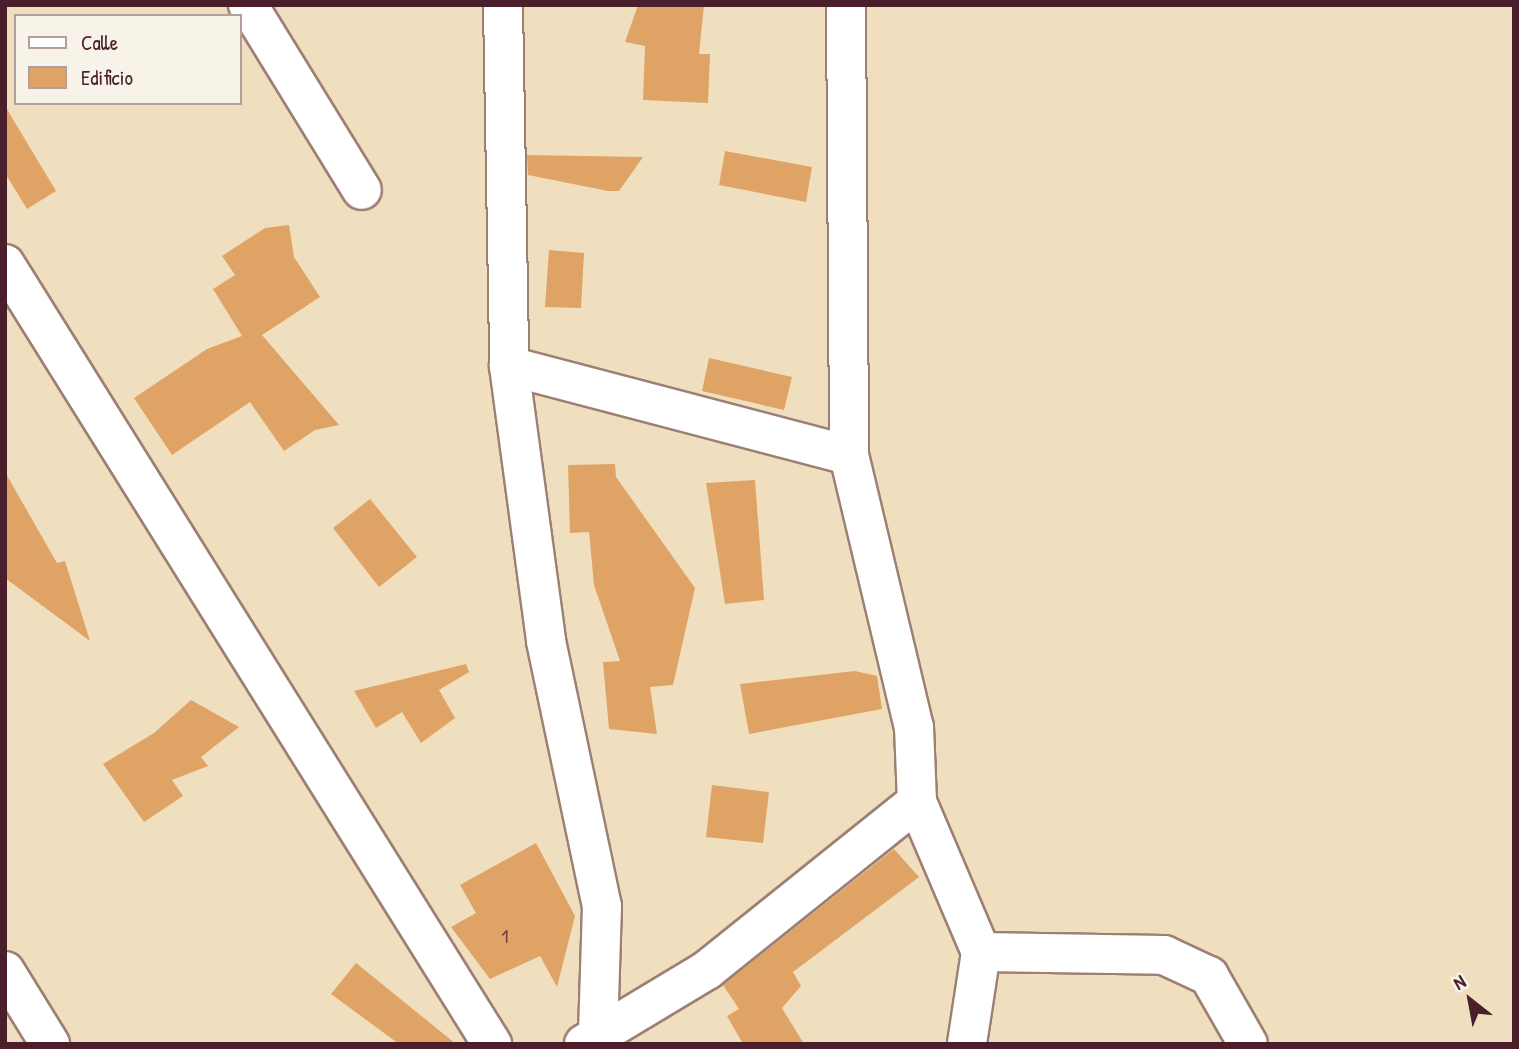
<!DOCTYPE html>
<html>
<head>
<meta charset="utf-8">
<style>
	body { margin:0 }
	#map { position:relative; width:1519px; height:1049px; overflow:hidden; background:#f0dfbe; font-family:"Patrick Hand",sans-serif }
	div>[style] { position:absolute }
	.building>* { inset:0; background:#e0a366 }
	.roads { filter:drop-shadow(2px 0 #9d7f74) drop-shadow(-2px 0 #9d7f74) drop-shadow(0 2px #9d7f74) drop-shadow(0 -2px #9d7f74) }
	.minor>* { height:38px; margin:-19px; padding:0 19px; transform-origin:19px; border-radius:19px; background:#fff }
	span { translate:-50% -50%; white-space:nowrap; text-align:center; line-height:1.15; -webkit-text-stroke:5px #f7f3e8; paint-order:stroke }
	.number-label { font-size:19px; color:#70403a }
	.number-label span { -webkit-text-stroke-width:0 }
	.frame { position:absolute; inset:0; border:7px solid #4a1f2b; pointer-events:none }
	.legend { position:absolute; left:14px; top:14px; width:228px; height:91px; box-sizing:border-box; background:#f7f3e8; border:2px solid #b29e9c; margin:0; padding:9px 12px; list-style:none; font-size:21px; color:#4a1f2b }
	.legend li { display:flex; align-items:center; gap:14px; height:35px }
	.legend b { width:35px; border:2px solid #b29e9c }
	.north { position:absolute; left:1435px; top:965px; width:70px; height:70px; -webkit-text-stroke:5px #f7f3e8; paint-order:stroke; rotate:329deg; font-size:19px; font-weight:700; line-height:28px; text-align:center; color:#4a1f2b }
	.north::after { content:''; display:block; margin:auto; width:24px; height:32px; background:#4a1f2b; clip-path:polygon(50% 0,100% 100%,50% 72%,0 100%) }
</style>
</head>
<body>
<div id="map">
	<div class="building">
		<i style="clip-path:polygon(638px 5px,704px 5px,699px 54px,710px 54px,708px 103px,643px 100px,645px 46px,625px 42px)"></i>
		<i style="clip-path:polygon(5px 106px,56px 191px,27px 209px,5px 173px)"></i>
		<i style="clip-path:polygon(725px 151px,812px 167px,806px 202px,719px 185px)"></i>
		<i style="clip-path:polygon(527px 155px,643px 157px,619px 191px,608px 191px,528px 175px)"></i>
		<i style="clip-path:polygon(289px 225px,294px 257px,320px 297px,262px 335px,339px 425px,315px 430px,284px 451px,250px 402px,172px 455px,134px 398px,207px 349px,242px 336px,213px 289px,235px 275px,222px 256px,265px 228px)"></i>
		<i style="clip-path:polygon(549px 250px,584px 253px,581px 308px,545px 307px)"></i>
		<i style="clip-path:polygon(709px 358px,792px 377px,784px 410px,702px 391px)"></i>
		<i style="clip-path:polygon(615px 464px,616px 477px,695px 588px,673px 685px,650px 687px,657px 734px,609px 729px,603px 662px,620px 661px,594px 585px,589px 532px,570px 533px,568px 465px)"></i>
		<i style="clip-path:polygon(5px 472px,57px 563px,65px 561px,90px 641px,5px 578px)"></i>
		<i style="clip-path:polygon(755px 480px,764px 600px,725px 604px,706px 483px)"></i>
		<i style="clip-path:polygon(370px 499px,417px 557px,379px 587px,333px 528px)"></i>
		<i style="clip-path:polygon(466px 664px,469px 672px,439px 690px,455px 718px,421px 743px,402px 712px,376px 728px,354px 691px)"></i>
		<i style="clip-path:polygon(855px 671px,877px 676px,882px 709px,749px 734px,740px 684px)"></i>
		<i style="clip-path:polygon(191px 700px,239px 727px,201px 757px,208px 766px,172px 780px,183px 796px,144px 822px,103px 764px,154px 733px)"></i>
		<i style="clip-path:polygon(712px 785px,769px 792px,763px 843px,706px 837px)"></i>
		<i style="clip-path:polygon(536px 843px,575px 916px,557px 987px,540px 956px,490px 979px,451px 927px,476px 913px,460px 885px)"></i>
		<i style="clip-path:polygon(894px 849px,919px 877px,793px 972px,801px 986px,782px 1008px,804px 1044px,743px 1044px,727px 1016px,739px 1009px,723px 985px)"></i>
		<i style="clip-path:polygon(356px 963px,456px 1044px,399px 1044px,331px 994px)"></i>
	</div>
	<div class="roads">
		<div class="minor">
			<i style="left:248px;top:5px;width:217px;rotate:58.4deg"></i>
			<i style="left:503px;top:5px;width:361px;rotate:89deg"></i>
			<i style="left:509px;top:366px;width:277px;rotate:82.3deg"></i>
			<i style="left:546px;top:641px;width:271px;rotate:78.1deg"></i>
			<i style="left:602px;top:906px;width:127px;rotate:91.8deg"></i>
			<i style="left:846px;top:5px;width:450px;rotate:89.6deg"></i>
			<i style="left:849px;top:455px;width:280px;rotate:76.6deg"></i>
			<i style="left:914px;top:727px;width:75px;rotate:87.7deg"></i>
			<i style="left:917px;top:802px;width:163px;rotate:66.9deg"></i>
			<i style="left:981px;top:952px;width:93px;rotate:98.7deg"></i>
			<i style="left:5px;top:264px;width:920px;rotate:58.02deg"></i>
			<i style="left:509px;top:366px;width:351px;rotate:14.7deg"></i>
			<i style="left:981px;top:952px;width:183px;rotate:0.9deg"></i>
			<i style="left:1164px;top:955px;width:50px;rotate:25deg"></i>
			<i style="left:1209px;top:976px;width:78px;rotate:60.2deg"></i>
			<i style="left:5px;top:971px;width:86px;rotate:58.3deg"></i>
			<i style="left:584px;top:1044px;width:144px;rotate:-31deg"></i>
			<i style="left:707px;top:970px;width:269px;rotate:-38.7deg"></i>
		</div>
	</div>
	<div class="number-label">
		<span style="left:505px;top:937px">1</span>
	</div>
	<div class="frame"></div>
	<ul class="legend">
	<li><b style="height:9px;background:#fff"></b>Calle</li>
	<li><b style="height:19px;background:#e0a366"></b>Edificio</li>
	</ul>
	<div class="north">N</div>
</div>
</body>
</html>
